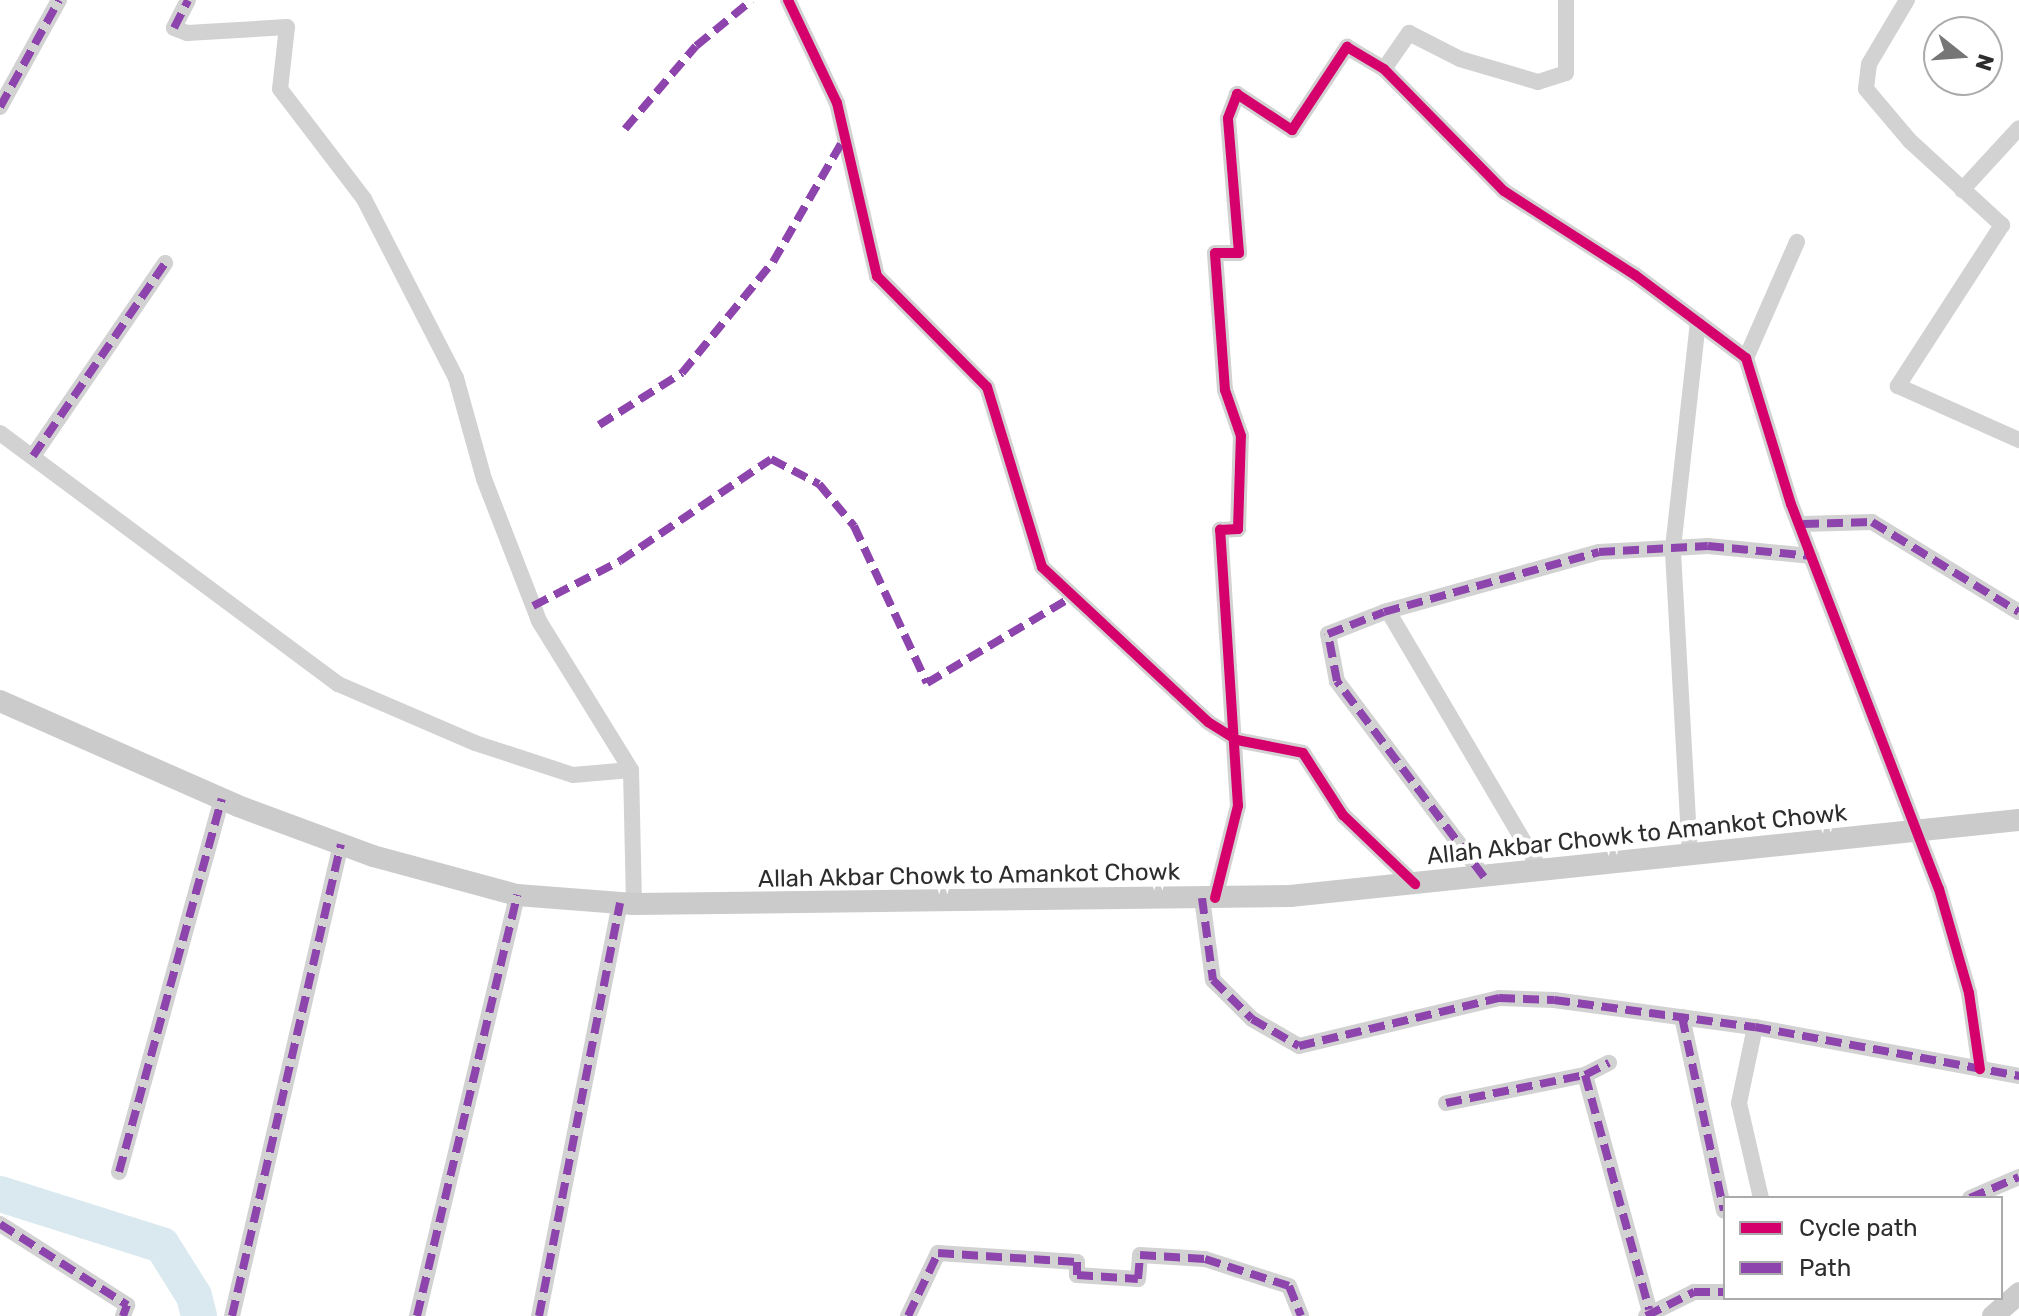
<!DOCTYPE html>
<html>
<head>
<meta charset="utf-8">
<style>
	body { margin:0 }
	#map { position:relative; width:2019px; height:1316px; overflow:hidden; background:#fff; font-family:Rubik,sans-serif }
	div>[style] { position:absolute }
	.river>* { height:36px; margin:-18px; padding:0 18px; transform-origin:18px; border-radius:18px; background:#d9e9ef }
	.street>* { height:16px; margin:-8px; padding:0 8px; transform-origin:8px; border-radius:8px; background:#d2d2d2 }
	.secondary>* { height:22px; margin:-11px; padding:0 11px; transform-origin:11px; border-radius:11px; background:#cbcbcb }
	.quiet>* { height:8px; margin-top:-4px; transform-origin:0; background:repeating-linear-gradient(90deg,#8e44ad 0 16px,transparent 0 24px) }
	.cycleway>* { height:10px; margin:-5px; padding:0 5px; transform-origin:5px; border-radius:5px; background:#d6006c }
	span { translate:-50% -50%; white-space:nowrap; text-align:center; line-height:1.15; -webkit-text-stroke:8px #fff; paint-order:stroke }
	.street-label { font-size:24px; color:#2d2d2d }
	.legend { position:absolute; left:1723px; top:1196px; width:280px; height:104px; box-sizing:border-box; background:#fff; border:2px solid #ababab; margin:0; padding:10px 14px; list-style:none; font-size:24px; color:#2d2d2d }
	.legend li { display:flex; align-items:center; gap:16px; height:40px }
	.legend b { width:40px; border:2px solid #ababab }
	.north { position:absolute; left:1923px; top:16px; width:80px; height:80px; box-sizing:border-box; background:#fff; border:2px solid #ababab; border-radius:50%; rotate:107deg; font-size:22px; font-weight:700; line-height:32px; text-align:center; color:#2d2d2d }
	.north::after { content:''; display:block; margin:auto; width:28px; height:36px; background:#767676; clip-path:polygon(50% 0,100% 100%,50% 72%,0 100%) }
</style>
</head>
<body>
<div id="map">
	<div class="river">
		<i style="left:0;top:1194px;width:170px;rotate:17.5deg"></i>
		<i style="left:162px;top:1245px;width:60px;rotate:57.9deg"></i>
		<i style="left:194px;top:1296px;width:21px;rotate:76deg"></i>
	</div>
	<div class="street">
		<i style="left:188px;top:0;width:31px;rotate:117deg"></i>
		<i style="left:174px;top:28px;width:14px;rotate:21deg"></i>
		<i style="left:187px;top:33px;width:100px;rotate:-3.4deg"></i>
		<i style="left:287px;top:27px;width:62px;rotate:96.4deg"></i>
		<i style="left:280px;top:89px;width:138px;rotate:52.6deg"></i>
		<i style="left:364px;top:199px;width:201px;rotate:62.8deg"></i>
		<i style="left:456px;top:378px;width:105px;rotate:74.5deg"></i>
		<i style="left:484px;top:479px;width:152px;rotate:68.8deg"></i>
		<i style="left:539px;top:621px;width:175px;rotate:58.3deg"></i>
		<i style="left:631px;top:770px;width:134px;rotate:88.7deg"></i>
		<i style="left:788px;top:0;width:114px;rotate:64.6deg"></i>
		<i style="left:837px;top:103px;width:178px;rotate:77deg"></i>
		<i style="left:877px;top:276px;width:156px;rotate:45.3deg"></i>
		<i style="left:987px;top:387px;width:188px;rotate:73deg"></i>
		<i style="left:1042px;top:567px;width:227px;rotate:43deg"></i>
		<i style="left:1208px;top:722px;width:34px;rotate:32deg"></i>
		<i style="left:1237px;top:740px;width:67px;rotate:11.1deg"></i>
		<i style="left:1303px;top:753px;width:74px;rotate:57.2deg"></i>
		<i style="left:1343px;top:815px;width:100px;rotate:43.8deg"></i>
		<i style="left:1907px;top:0;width:74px;rotate:120.7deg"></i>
		<i style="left:1869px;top:64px;width:25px;rotate:97deg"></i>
		<i style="left:1866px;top:89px;width:68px;rotate:49.8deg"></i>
		<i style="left:1910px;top:141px;width:125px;rotate:42.4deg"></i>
		<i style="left:2002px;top:225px;width:192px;rotate:122.9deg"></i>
		<i style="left:1898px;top:386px;width:133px;rotate:24.1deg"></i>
		<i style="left:1384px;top:69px;width:44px;rotate:-55.2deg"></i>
		<i style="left:1409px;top:33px;width:57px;rotate:27deg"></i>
		<i style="left:1460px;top:59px;width:81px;rotate:16.4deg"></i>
		<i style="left:1538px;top:82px;width:29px;rotate:-18deg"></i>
		<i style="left:1566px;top:73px;width:73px;rotate:-90deg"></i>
		<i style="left:0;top:107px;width:122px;rotate:-61.1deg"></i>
		<i style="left:1962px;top:190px;width:84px;rotate:-47.4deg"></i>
		<i style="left:1746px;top:358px;width:127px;rotate:-66.3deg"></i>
		<i style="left:0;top:433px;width:421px;rotate:36.6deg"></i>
		<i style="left:338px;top:684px;width:149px;rotate:23.3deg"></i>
		<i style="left:475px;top:743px;width:103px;rotate:18.1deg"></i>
		<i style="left:573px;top:775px;width:58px;rotate:-4.9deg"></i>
		<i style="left:33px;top:456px;width:234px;rotate:-55.6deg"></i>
		<i style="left:1803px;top:524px;width:69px;rotate:-1.7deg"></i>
		<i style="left:1872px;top:522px;width:172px;rotate:31.5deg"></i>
		<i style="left:1388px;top:611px;width:302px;rotate:59.5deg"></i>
		<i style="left:1690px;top:856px;width:308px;rotate:-93.2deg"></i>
		<i style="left:1673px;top:548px;width:228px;rotate:-83.7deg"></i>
		<i style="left:1484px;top:877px;width:245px;rotate:-126.9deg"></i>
		<i style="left:1337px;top:681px;width:48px;rotate:-100.8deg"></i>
		<i style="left:1328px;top:634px;width:60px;rotate:-21.4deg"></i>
		<i style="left:1384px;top:612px;width:223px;rotate:-15.6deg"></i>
		<i style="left:1599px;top:552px;width:109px;rotate:-3.2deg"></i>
		<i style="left:1708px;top:546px;width:104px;rotate:5.5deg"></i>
		<i style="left:1202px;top:898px;width:83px;rotate:82.4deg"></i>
		<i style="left:1213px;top:980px;width:55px;rotate:45deg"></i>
		<i style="left:1252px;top:1019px;width:54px;rotate:29.9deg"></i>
		<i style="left:1299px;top:1046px;width:206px;rotate:-13.5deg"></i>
		<i style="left:1499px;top:998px;width:55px;rotate:2.1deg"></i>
		<i style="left:1554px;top:1000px;width:203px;rotate:7.7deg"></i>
		<i style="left:1755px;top:1027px;width:269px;rotate:10.5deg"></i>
		<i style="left:1215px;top:898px;width:95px;rotate:-76deg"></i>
		<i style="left:1238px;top:806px;width:277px;rotate:-93.7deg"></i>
		<i style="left:1220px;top:530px;width:18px;rotate:-3deg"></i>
		<i style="left:1238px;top:529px;width:93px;rotate:-88.2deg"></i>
		<i style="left:1241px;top:436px;width:49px;rotate:-109.2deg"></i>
		<i style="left:1225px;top:390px;width:137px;rotate:-94.2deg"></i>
		<i style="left:1215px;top:253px;width:24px"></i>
		<i style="left:1239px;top:253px;width:135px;rotate:-94.7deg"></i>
		<i style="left:1228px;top:118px;width:26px;rotate:-69deg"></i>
		<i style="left:1237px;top:94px;width:66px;rotate:33.2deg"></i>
		<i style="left:1292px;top:130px;width:100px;rotate:-56.5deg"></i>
		<i style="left:1347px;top:47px;width:43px;rotate:30.7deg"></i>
		<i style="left:1384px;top:69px;width:171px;rotate:45.5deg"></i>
		<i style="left:1504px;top:191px;width:156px;rotate:32.7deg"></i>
		<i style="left:1635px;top:275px;width:139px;rotate:36.8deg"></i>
		<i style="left:1746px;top:358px;width:153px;rotate:72.9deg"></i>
		<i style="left:1791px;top:504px;width:412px;rotate:69deg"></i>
		<i style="left:1939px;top:889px;width:108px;rotate:73.9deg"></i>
		<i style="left:1969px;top:993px;width:77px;rotate:81.8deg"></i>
		<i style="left:1682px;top:1017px;width:198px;rotate:77.8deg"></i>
		<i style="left:1755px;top:1027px;width:78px;rotate:101.9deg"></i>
		<i style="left:1739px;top:1103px;width:98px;rotate:77deg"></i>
		<i style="left:1585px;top:1075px;width:243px;rotate:74.7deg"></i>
		<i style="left:1446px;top:1103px;width:142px;rotate:-11.4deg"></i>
		<i style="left:1585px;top:1075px;width:27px;rotate:-27deg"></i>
		<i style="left:119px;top:1172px;width:387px;rotate:-74.6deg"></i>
		<i style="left:1970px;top:1198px;width:53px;rotate:-23.2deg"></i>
		<i style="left:0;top:1224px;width:151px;rotate:32.5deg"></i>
		<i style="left:127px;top:1305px;width:12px;rotate:110deg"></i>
		<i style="left:232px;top:1316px;width:484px;rotate:-77deg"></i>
		<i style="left:417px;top:1316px;width:433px;rotate:-76.6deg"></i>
		<i style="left:539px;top:1316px;width:421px;rotate:-78.9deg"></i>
		<i style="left:908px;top:1316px;width:70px;rotate:-64.5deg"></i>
		<i style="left:938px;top:1253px;width:139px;rotate:3.7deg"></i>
		<i style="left:1077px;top:1262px;width:13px;rotate:90deg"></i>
		<i style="left:1077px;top:1275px;width:61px;rotate:3.8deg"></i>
		<i style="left:1138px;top:1279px;width:24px;rotate:-85deg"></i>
		<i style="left:1140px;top:1255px;width:65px;rotate:3.5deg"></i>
		<i style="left:1205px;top:1259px;width:88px;rotate:17.8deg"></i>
		<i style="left:1289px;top:1286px;width:32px;rotate:68deg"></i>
		<i style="left:1646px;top:1316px;width:54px;rotate:-26.6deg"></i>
		<i style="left:1694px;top:1292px;width:31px"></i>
	</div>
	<div class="secondary">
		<i style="left:0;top:701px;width:260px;rotate:23.8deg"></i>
		<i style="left:238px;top:806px;width:144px;rotate:20.3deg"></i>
		<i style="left:373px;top:856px;width:149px;rotate:15.2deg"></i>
		<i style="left:517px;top:895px;width:117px;rotate:4.4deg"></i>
		<i style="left:634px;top:904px;width:656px;rotate:-0.7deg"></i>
		<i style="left:1290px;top:896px;width:733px;rotate:-5.95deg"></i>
		<i style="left:1993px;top:1316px;width:35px;rotate:-41deg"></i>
	</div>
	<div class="quiet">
		<i style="left:174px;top:28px;width:31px;rotate:-63deg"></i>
		<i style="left:0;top:107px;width:122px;rotate:-61.1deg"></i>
		<i style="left:625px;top:129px;width:109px;rotate:-49.5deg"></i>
		<i style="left:696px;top:46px;width:72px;rotate:-39.4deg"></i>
		<i style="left:599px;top:425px;width:98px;rotate:-32.1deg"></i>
		<i style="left:682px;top:373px;width:144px;rotate:-50.7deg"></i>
		<i style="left:773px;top:262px;width:144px;rotate:-60.1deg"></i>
		<i style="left:33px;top:456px;width:234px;rotate:-55.6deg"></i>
		<i style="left:1803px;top:524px;width:69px;rotate:-1.7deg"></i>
		<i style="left:1872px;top:522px;width:172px;rotate:31.5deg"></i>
		<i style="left:533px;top:606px;width:98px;rotate:-27.3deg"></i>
		<i style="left:620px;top:561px;width:182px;rotate:-34deg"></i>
		<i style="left:771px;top:459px;width:54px;rotate:27.5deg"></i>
		<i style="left:819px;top:484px;width:55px;rotate:50.2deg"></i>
		<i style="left:854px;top:526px;width:173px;rotate:65.1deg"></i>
		<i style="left:927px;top:683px;width:174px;rotate:-30.7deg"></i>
		<i style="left:1484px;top:877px;width:245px;rotate:-126.9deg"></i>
		<i style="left:1337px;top:681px;width:48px;rotate:-100.8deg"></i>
		<i style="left:1328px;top:634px;width:60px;rotate:-21.4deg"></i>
		<i style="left:1384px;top:612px;width:223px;rotate:-15.6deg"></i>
		<i style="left:1599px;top:552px;width:109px;rotate:-3.2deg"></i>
		<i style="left:1708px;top:546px;width:104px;rotate:5.5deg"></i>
		<i style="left:1202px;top:898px;width:83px;rotate:82.4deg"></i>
		<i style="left:1213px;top:980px;width:55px;rotate:45deg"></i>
		<i style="left:1252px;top:1019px;width:54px;rotate:29.9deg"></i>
		<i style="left:1299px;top:1046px;width:206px;rotate:-13.5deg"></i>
		<i style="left:1499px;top:998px;width:55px;rotate:2.1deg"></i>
		<i style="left:1554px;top:1000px;width:203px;rotate:7.7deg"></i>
		<i style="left:1755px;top:1027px;width:269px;rotate:10.5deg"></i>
		<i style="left:1682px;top:1017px;width:198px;rotate:77.8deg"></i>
		<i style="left:1585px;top:1075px;width:243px;rotate:74.7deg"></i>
		<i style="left:1446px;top:1103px;width:142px;rotate:-11.4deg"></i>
		<i style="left:1585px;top:1075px;width:27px;rotate:-27deg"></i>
		<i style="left:119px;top:1172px;width:387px;rotate:-74.6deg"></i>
		<i style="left:1970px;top:1198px;width:53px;rotate:-23.2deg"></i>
		<i style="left:0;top:1224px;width:151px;rotate:32.5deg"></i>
		<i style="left:127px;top:1305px;width:12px;rotate:110deg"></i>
		<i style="left:232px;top:1316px;width:484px;rotate:-77deg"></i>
		<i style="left:417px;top:1316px;width:433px;rotate:-76.6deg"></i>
		<i style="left:539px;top:1316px;width:421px;rotate:-78.9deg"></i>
		<i style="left:908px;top:1316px;width:70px;rotate:-64.5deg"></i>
		<i style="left:938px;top:1253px;width:139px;rotate:3.7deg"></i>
		<i style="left:1077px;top:1262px;width:13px;rotate:90deg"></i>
		<i style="left:1077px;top:1275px;width:61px;rotate:3.8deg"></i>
		<i style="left:1138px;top:1279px;width:24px;rotate:-85deg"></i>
		<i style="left:1140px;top:1255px;width:65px;rotate:3.5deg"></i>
		<i style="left:1205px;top:1259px;width:88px;rotate:17.8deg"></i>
		<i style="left:1289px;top:1286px;width:32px;rotate:68deg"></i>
		<i style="left:1646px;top:1316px;width:54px;rotate:-26.6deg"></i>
		<i style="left:1694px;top:1292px;width:31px"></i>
	</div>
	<div class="cycleway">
		<i style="left:788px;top:0;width:114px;rotate:64.6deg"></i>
		<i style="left:837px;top:103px;width:178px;rotate:77deg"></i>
		<i style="left:877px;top:276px;width:156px;rotate:45.3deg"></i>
		<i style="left:987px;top:387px;width:188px;rotate:73deg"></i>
		<i style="left:1042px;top:567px;width:227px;rotate:43deg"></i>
		<i style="left:1208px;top:722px;width:34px;rotate:32deg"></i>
		<i style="left:1237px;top:740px;width:67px;rotate:11.1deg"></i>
		<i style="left:1303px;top:753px;width:74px;rotate:57.2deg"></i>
		<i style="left:1343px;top:815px;width:100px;rotate:43.8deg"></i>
		<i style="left:1215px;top:898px;width:95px;rotate:-76deg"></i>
		<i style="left:1238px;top:806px;width:277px;rotate:-93.7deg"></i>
		<i style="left:1220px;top:530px;width:18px;rotate:-3deg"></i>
		<i style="left:1238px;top:529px;width:93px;rotate:-88.2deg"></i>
		<i style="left:1241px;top:436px;width:49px;rotate:-109.2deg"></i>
		<i style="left:1225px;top:390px;width:137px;rotate:-94.2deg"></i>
		<i style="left:1215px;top:253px;width:24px"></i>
		<i style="left:1239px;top:253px;width:135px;rotate:-94.7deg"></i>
		<i style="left:1228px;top:118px;width:26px;rotate:-69deg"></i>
		<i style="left:1237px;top:94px;width:66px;rotate:33.2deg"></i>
		<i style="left:1292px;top:130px;width:100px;rotate:-56.5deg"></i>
		<i style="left:1347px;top:47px;width:43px;rotate:30.7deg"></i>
		<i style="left:1384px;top:69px;width:171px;rotate:45.5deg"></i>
		<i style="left:1504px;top:191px;width:156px;rotate:32.7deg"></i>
		<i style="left:1635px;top:275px;width:139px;rotate:36.8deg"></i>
		<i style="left:1746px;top:358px;width:153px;rotate:72.9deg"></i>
		<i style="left:1791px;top:504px;width:412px;rotate:69deg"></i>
		<i style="left:1939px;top:889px;width:108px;rotate:73.9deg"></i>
		<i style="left:1969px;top:993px;width:77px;rotate:81.8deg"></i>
	</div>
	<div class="street-label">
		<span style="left:1637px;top:835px;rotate:-6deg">Allah Akbar Chowk to Amankot Chowk</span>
		<span style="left:969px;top:876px;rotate:-1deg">Allah Akbar Chowk to Amankot Chowk</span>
	</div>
	<ul class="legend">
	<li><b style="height:10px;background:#d6006c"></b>Cycle path</li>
	<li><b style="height:10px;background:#8e44ad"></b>Path</li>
	</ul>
	<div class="north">N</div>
</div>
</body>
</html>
